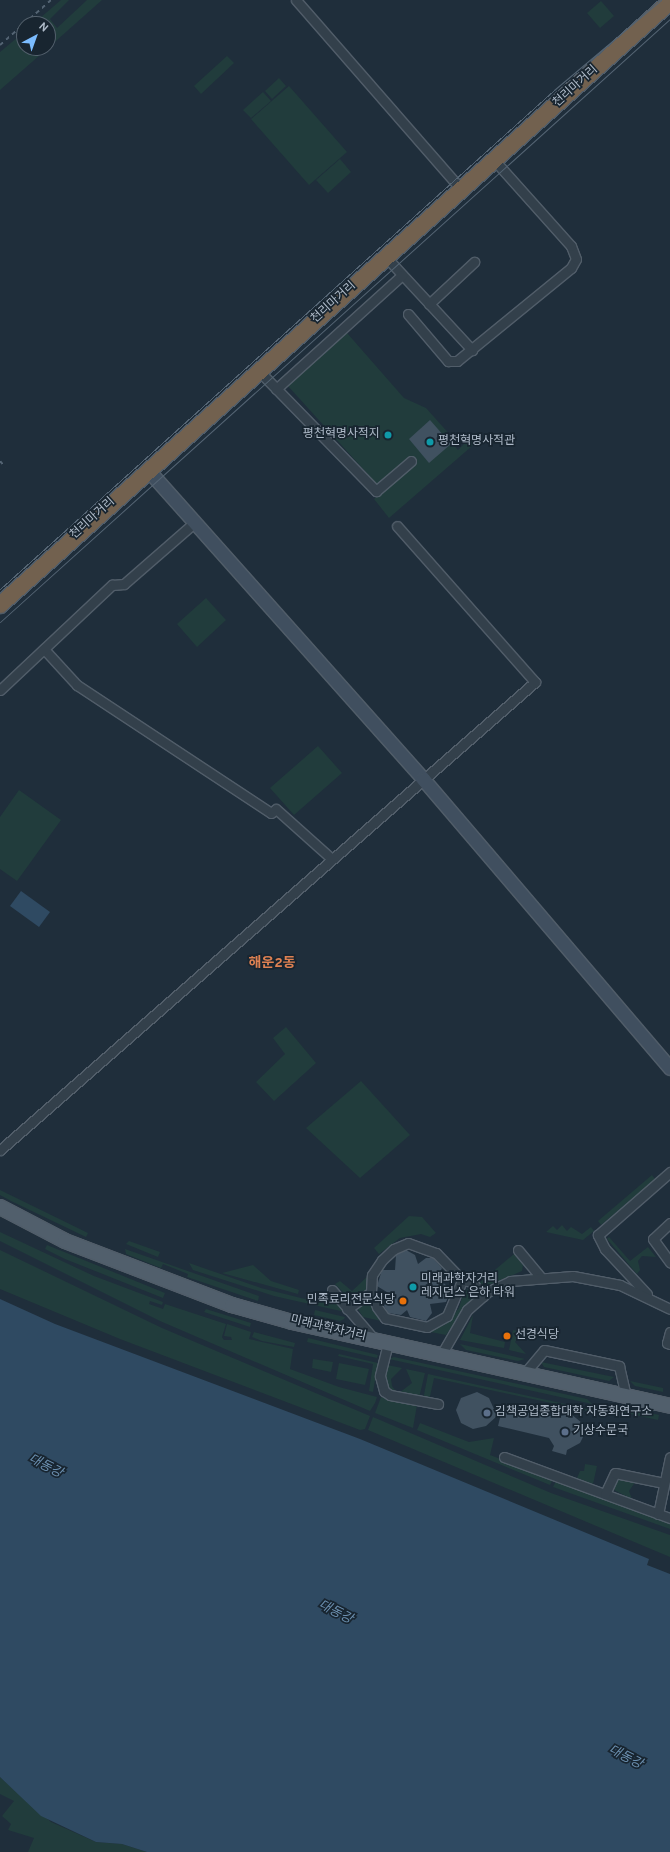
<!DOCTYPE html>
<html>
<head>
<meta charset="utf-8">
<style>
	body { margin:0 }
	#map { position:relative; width:670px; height:1852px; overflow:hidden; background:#1f2e3b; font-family:Overpass,"Noto Sans KR",sans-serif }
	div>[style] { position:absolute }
	.green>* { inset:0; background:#213c3c }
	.water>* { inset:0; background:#2f4a62 }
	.building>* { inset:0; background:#405160 }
	.roads { filter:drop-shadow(1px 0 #515d69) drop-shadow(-1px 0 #515d69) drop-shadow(0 1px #515d69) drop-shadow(0 -1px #515d69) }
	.street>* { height:9px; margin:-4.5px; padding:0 4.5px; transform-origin:4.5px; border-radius:4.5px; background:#33404b }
	.secondary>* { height:13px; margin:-6.5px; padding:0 6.5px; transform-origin:6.5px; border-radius:6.5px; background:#404f5f }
	.primary>* { height:14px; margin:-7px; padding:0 7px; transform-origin:7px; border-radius:7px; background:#515f6c }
	.highway>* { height:16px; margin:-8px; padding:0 8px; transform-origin:8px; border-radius:8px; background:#72614f }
	.tram>* { height:1px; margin:-0.5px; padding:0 0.5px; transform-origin:0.5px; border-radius:0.5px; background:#546473 }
	.rail>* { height:2px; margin-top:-1px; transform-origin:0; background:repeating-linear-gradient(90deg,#546473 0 4px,transparent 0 8px) }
	.dots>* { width:11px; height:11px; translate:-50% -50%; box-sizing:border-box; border:2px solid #182530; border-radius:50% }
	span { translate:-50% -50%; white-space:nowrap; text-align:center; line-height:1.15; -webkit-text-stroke:3.5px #182530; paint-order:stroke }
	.street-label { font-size:12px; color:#aebac8 }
	.poi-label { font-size:12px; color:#aebac8 }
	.right { translate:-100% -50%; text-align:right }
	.left { translate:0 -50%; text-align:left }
	.water-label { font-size:13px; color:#6b8faf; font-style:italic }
	.quarter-label { font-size:14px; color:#de8152; font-weight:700 }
	.north { position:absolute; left:16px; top:16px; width:40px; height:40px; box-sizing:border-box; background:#182530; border:1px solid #54616d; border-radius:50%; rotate:41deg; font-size:11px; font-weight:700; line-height:16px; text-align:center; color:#aebac8 }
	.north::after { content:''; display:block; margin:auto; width:14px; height:18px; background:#7bbcff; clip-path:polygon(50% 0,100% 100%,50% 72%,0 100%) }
</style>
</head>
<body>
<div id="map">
	<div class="green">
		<i style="clip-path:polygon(61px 0,69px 0,50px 19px,57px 28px,87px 0,102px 0,48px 48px,48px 24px,33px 24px)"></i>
		<i style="clip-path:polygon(601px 1px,614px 16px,600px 28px,587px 13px)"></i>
		<i style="clip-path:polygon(24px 32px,24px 48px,48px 48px,0 90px,0 52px)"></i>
		<i style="clip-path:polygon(227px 56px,234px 63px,201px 94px,194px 86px)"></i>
		<i style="clip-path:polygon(279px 78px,286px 86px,272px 99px,265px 91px)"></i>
		<i style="clip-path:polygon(289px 86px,347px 152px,309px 185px,251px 119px)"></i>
		<i style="clip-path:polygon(263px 92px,271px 101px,251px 118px,243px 110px)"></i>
		<i style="clip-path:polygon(340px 159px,351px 172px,328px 193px,316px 180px)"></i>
		<i style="clip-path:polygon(347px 333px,404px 398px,426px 408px,452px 437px,449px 440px,458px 450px,474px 434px,479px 440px,389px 518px,374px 499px,383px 491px,288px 386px)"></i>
		<i style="clip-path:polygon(206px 598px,226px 620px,197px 647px,177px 624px)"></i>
		<i style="clip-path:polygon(318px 746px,342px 773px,294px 815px,270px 788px)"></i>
		<i style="clip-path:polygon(19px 790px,61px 820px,17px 881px,0 869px,0 817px)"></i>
		<i style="clip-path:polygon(286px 1027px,316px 1063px,274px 1101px,256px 1082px,285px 1054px,273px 1038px)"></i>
		<i style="clip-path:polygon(361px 1081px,410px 1135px,360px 1178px,306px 1128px)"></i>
		<i style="clip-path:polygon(652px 1175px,655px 1179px,601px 1225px,598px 1221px)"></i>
		<i style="clip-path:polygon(0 1190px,88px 1233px,86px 1237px,11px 1201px,0 1195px)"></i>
		<i style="clip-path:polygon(409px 1216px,422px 1217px,436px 1233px,430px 1237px,421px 1234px,400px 1238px,379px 1254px,374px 1248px)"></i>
		<i style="clip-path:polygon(562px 1225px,567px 1231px,571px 1227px,582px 1234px,591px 1227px,594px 1231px,583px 1240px,546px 1232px,553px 1226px,557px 1230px)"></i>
		<i style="clip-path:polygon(0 1232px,94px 1276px,163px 1302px,162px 1305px,150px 1301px,149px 1304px,163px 1309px,165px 1304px,226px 1324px,222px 1337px,224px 1340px,232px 1340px,231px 1337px,224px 1336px,227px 1324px,251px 1332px,249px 1339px,293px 1349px,290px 1369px,339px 1387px,377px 1397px,375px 1403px,370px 1411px,160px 1321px,0 1241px)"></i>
		<i style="clip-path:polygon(609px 1237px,630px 1261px,648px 1247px,656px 1257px,642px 1256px,638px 1261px,640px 1270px,637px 1274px,607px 1239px)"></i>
		<i style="clip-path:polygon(129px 1241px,160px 1252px,158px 1257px,126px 1244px)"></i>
		<i style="clip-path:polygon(47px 1245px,165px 1293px,163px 1298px,65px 1259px,45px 1249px)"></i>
		<i style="clip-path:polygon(125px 1249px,259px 1296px,258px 1301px,187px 1277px,188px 1274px,163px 1264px,161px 1268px,126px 1254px)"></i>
		<i style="clip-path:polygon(0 1250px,162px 1328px,370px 1416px,365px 1429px,360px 1430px,120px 1339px,0 1289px)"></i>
		<i style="clip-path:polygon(514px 1254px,523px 1265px,522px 1271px,484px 1287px,478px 1284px)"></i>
		<i style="clip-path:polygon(189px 1263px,261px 1288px,317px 1302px,327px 1291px,345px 1312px,274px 1296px,193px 1270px)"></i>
		<i style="clip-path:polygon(253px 1265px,271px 1281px,299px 1290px,298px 1294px,222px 1273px)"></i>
		<i style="clip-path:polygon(370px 1274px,369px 1288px,352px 1301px,335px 1284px,340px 1281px,352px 1291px)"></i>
		<i style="clip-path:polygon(470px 1288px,475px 1294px,446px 1335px,410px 1328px,430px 1331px,445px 1325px,459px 1308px,464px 1291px)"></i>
		<i style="clip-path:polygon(370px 1299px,372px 1304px,404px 1326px,363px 1317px,358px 1309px)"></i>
		<i style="clip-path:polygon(206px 1309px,251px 1323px,250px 1327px,204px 1312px)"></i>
		<i style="clip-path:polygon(315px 1310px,345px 1317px,344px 1319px,340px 1321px,314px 1315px)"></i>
		<i style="clip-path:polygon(473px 1315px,470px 1333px,505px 1342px,504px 1348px,460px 1340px)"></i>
		<i style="clip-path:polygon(513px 1330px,522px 1332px,515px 1342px,526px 1354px,509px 1350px)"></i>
		<i style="clip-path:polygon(254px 1332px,295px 1343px,294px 1347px,262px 1341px,252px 1337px)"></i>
		<i style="clip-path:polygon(308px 1338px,378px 1355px,377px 1358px,307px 1342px)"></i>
		<i style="clip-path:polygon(460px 1344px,525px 1359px,518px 1361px,466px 1350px)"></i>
		<i style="clip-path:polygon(339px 1354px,378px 1363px,373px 1392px,369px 1391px,373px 1364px,338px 1356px)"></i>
		<i style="clip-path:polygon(394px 1357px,587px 1399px,592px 1404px,389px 1359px)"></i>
		<i style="clip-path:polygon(313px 1359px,333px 1362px,331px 1372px,312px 1368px)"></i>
		<i style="clip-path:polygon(541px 1362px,614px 1377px,609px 1381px,544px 1367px)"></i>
		<i style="clip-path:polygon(339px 1363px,369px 1369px,365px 1385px,336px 1379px)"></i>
		<i style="clip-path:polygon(387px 1365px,402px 1368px,391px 1379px,392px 1386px,397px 1393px,388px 1389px,384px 1379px)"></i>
		<i style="clip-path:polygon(406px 1369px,425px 1373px,419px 1398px,399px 1393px,412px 1383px)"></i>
		<i style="clip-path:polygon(428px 1374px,593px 1410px,593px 1412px,434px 1378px,429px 1401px,423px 1400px)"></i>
		<i style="clip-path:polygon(630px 1381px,663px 1388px,663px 1392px,635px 1386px)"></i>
		<i style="clip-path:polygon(381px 1397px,417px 1405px,413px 1428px,375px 1413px)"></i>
		<i style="clip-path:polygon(604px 1404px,659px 1415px,658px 1420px,603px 1408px)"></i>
		<i style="clip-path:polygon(373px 1417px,551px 1493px,670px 1535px,670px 1557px,368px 1430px)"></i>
		<i style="clip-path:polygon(420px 1423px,469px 1442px,494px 1438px,490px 1455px,553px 1479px,550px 1485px,417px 1430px)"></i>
		<i style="clip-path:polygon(585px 1464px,597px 1466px,593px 1484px,577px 1478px,580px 1471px,584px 1471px)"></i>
		<i style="clip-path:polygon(618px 1478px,636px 1481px,629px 1491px,632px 1499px,614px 1490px)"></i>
		<i style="clip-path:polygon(556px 1481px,670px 1523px,670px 1529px,553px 1487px)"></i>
		<i style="clip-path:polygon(0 1777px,51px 1822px,96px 1842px,122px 1844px,147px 1852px,28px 1852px,34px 1838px,8px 1830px,11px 1824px,2px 1816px,14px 1801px,0 1794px)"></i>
	</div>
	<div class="water">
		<i style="clip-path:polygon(21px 891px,50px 912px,39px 927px,10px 906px)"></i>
		<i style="clip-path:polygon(0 1299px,55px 1324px,360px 1439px,649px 1559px,647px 1565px,670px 1574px,670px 1852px,147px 1852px,122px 1844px,96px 1842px,41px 1816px,0 1777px)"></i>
	</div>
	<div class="building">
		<i style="clip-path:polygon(430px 420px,451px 444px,429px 463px,409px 439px)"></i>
		<i style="clip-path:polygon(406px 1250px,415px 1255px,418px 1264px,426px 1258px,433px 1258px,442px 1268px,436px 1280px,445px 1284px,450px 1293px,446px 1302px,430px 1304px,432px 1313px,426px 1321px,410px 1317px,407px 1310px,401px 1315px,388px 1313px,384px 1306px,390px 1294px,377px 1286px,382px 1270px,395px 1270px,396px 1255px)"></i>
		<i style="clip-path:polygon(477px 1392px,489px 1398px,497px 1416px,486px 1426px,473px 1429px,461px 1423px,456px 1410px,461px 1398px)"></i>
		<i style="clip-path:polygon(503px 1405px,555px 1417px,571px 1414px,582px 1423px,583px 1437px,580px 1443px,567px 1450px,566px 1455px,552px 1451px,554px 1446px,549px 1438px,498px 1426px)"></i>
	</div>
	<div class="roads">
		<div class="street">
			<i style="left:296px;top:0;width:251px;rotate:48.9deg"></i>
			<i style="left:386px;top:257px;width:127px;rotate:47.2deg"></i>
			<i style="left:429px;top:304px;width:62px;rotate:-43deg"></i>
			<i style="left:408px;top:314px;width:62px;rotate:49.6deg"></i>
			<i style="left:448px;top:361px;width:9px"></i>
			<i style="left:457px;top:361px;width:147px;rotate:-39.2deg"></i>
			<i style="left:571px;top:268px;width:10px;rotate:-61deg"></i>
			<i style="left:576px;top:259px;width:14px;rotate:-111deg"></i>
			<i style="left:571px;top:246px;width:115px;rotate:-131.8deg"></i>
			<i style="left:259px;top:371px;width:168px;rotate:45.7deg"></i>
			<i style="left:376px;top:491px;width:46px;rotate:-40.6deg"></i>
			<i style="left:276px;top:389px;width:170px;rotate:-42.1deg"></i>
			<i style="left:44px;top:649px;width:49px;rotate:47.5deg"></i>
			<i style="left:77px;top:685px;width:232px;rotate:33.4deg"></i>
			<i style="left:271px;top:813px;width:6px;rotate:-39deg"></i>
			<i style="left:276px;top:809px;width:75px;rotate:41.8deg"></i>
			<i style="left:0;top:690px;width:154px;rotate:-43.2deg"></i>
			<i style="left:112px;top:585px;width:12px;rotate:-5deg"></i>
			<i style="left:124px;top:584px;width:94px;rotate:-41.1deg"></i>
			<i style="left:0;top:1150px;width:711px;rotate:-41.18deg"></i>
			<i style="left:535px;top:682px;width:208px;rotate:-131.5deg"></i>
			<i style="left:670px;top:1223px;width:23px;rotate:137deg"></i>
			<i style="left:653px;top:1239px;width:29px;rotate:54deg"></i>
			<i style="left:518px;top:1250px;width:34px;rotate:50deg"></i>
			<i style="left:332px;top:1290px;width:63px;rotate:49.5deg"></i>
			<i style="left:371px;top:1292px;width:16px;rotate:68deg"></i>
			<i style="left:377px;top:1307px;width:14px;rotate:54deg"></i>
			<i style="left:385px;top:1318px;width:43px;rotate:12.1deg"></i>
			<i style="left:427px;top:1327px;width:23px;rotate:-29deg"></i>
			<i style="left:447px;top:1316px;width:39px;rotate:-67deg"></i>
			<i style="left:647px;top:1294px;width:62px;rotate:-133deg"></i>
			<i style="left:605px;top:1249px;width:16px;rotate:-117deg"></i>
			<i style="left:598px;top:1235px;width:96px;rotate:-41.2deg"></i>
			<i style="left:347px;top:1309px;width:29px;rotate:-35deg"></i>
			<i style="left:371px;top:1292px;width:17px;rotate:-87deg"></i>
			<i style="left:372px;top:1275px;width:18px;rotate:-56deg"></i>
			<i style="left:382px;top:1260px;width:16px;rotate:-43deg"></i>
			<i style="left:394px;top:1249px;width:15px;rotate:-23deg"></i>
			<i style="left:408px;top:1243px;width:30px;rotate:20deg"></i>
			<i style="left:436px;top:1253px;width:37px;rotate:46deg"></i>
			<i style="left:462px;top:1280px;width:10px;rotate:11deg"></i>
			<i style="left:472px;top:1282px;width:18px;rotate:52deg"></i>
			<i style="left:670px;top:1332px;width:11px;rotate:105deg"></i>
			<i style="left:667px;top:1343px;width:3px;rotate:18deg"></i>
			<i style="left:388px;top:1343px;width:34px;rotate:104deg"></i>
			<i style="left:380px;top:1376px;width:16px;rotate:75deg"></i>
			<i style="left:384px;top:1391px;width:7px;rotate:34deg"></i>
			<i style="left:390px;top:1395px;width:49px;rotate:10.6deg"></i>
			<i style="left:441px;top:1355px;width:52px;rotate:-60deg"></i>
			<i style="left:467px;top:1310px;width:29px;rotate:-41deg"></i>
			<i style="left:489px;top:1291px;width:23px;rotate:-25deg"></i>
			<i style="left:510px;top:1281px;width:63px;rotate:-4.5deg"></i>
			<i style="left:573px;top:1276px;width:48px;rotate:10.8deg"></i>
			<i style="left:620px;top:1285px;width:55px;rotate:25.6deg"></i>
			<i style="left:524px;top:1374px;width:31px;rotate:-50deg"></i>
			<i style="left:544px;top:1350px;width:77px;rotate:12deg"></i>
			<i style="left:619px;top:1366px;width:31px;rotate:77deg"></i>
			<i style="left:504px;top:1457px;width:177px;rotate:20.2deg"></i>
			<i style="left:605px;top:1494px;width:23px;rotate:-65deg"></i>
			<i style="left:615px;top:1473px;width:50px;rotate:11.5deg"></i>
			<i style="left:658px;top:1514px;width:58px;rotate:-78.1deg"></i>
		</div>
		<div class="secondary">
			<i style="left:148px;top:470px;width:414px;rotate:48.3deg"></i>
			<i style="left:423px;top:779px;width:380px;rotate:49.5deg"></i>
		</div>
		<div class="primary">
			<i style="left:0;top:1207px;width:73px;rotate:27.6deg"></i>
			<i style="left:65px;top:1241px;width:179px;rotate:21deg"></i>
			<i style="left:232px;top:1305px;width:62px;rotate:15.8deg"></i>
			<i style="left:292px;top:1322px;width:387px;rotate:12.5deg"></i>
		</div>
		<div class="highway">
			<i style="left:0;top:605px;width:901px;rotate:-41.99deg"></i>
		</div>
	</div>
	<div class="tram">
		<i style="left:0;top:589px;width:746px;rotate:-42.01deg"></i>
		<i style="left:554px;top:90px;width:140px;rotate:-40.1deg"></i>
		<i style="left:0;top:622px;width:901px;rotate:-41.99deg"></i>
	</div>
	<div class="rail">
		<i style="left:0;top:45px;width:68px;rotate:-41.4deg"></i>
		<i style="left:0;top:461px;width:8px;rotate:50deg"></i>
	</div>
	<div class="dots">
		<i style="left:388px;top:435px;background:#0f9aa8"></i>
		<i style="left:430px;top:442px;background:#0f9aa8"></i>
		<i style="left:413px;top:1287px;background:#0f9aa8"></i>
		<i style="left:403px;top:1301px;background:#e8710a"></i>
		<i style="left:507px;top:1336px;background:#e8710a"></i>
		<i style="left:487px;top:1413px;background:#5c6f8a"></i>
		<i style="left:565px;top:1432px;background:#5c6f8a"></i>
	</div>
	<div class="street-label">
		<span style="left:576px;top:87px;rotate:-42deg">천리마거리</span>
		<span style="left:334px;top:303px;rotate:-42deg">천리마거리</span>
		<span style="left:93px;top:519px;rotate:-42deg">천리마거리</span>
		<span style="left:328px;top:1329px;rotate:13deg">미래과학자거리</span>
	</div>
	<div class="poi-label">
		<span class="right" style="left:380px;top:435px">평천혁명사적지</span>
		<span class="left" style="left:438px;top:442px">평천혁명사적관</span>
		<span class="left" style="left:421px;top:1287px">미래과학자거리<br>레지던스 은하 타워</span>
		<span class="right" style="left:395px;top:1301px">민족료리전문식당</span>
		<span class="left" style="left:515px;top:1336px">선경식당</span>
		<span class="left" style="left:495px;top:1413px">김책공업종합대학 자동화연구소</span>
		<span class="left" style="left:573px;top:1432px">기상수문국</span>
	</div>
	<div class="water-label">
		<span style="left:45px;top:1467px;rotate:27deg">대동강</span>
		<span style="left:335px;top:1613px;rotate:27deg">대동강</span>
		<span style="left:625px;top:1758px;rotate:27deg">대동강</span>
	</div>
	<div class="quarter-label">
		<span style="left:272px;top:964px">해운2동</span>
	</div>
	<div class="north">N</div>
</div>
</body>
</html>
